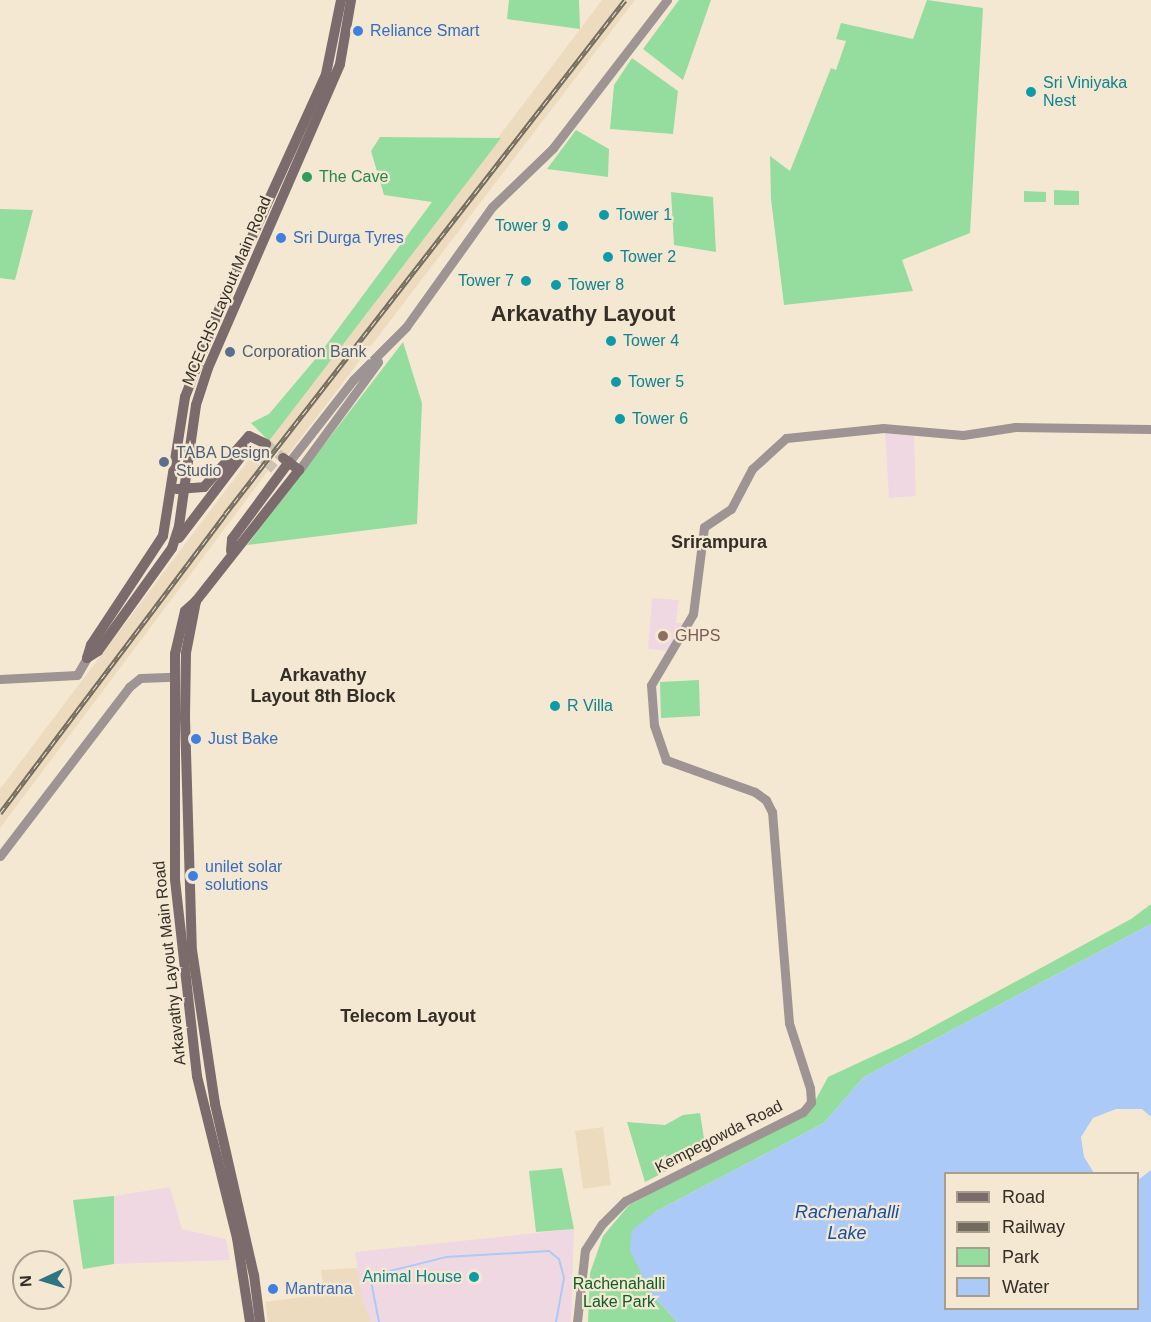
<!DOCTYPE html>
<html>
<head>
<meta charset="utf-8">
<style>
	body { margin:0 }
	#map { position:relative; width:1151px; height:1322px; overflow:hidden; background:#f5e8d3; font-family:Helvetica,sans-serif }
	div>[style] { position:absolute }
	.built>* { inset:0; background:#eddbc0 }
	.education>* { inset:0; background:#f0d8e3 }
	.green>* { inset:0; background:#94dd9e }
	.water>* { inset:0; background:#abcaf7 }
	.stream>* { height:2px; margin:-1px; padding:0 1px; transform-origin:1px; border-radius:1px; background:#abcaf7 }
	.secondary-tunnel>* { height:10px; margin-top:-5px; transform-origin:0; background:repeating-linear-gradient(90deg,#cec3b0 0 10px,transparent 0 15px) }
	.tertiary>* { height:9px; margin:-4.5px; padding:0 4.5px; transform-origin:4.5px; border-radius:4.5px; background:#9f9494 }
	.secondary>* { height:10px; margin:-5px; padding:0 5px; transform-origin:5px; border-radius:5px; background:#7b6b6c }
	.rail>* { height:4.5px; margin-top:-2.25px; transform-origin:0; background:repeating-linear-gradient(90deg,#f5e8d3 0 7px,#726b5e 0 14px); box-sizing:border-box; border-block:2px solid #726b5e }
	.dots>* { width:16px; height:16px; translate:-50% -50%; box-sizing:border-box; border:3px solid #f5e8d3; border-radius:50% }
	span { translate:-50% -50%; white-space:nowrap; text-align:center; line-height:1.15; -webkit-text-stroke:4.5px #f5e8d3; paint-order:stroke }
	.shop-label { font-size:16px; color:#366cbe }
	.left { translate:0 -50%; text-align:left }
	.culture-label { font-size:16px; color:#0d838f }
	.right { translate:-100% -50%; text-align:right }
	.leisure-label { font-size:16px; color:#27864d }
	.street-label { font-size:16px; color:#332e26 }
	.service-label { font-size:16px; color:#4e5e75 }
	.education-label { font-size:16px; color:#785e54 }
	.park-label { font-size:16px; color:#096126 }
	.neighbourhood-label { font-size:18px; color:#332e26; font-weight:700 }
	.water-label { font-size:18px; color:#114fa4; font-style:italic }
	.district-label { font-size:22px; color:#332e26; font-weight:700 }
	.legend { position:absolute; left:944px; top:1172px; width:195px; height:138px; box-sizing:border-box; background:#f5e8d3; border:2px solid #a79e8e; margin:0; padding:8px 10px; list-style:none; font-size:18px; color:#332e26 }
	.legend li { display:flex; align-items:center; gap:12px; height:30px }
	.legend b { width:30px; border:2px solid #a79e8e }
	.north { position:absolute; left:12px; top:1250px; width:60px; height:60px; box-sizing:border-box; background:#f5e8d3; border:2px solid #a79e8e; border-radius:50%; rotate:266deg; font-size:16px; font-weight:700; line-height:24px; text-align:center; color:#332e26 }
	.north::after { content:''; display:block; margin:auto; width:21px; height:27px; background:#2f7581; clip-path:polygon(50% 0,100% 100%,50% 72%,0 100%) }
</style>
</head>
<body>
<div id="map">
	<div class="built">
		<i style="clip-path:polygon(602px 0,635px 0,287px 456px,269px 441px)"></i>
		<i style="clip-path:polygon(250px 458px,268px 471px,0 828px,0 789px)"></i>
		<i style="clip-path:polygon(603px 1127px,611px 1185px,583px 1189px,575px 1131px)"></i>
		<i style="clip-path:polygon(357px 1268px,371px 1322px,268px 1322px,265px 1302px,324px 1294px,321px 1270px)"></i>
	</div>
	<div class="education">
		<i style="clip-path:polygon(885px 433px,914px 436px,916px 496px,889px 498px)"></i>
		<i style="clip-path:polygon(652px 598px,679px 600px,676px 623px,686px 623px,666px 651px,648px 649px)"></i>
		<i style="clip-path:polygon(170px 1187px,182px 1229px,226px 1239px,230px 1260px,114px 1264px,114px 1196px)"></i>
		<i style="clip-path:polygon(574px 1229px,571px 1322px,371px 1322px,362px 1299px,355px 1252px)"></i>
	</div>
	<div class="green">
		<i style="clip-path:polygon(509px 0,579px 0,580px 29px,507px 19px)"></i>
		<i style="clip-path:polygon(679px 0,711px 0,683px 80px,643px 49px)"></i>
		<i style="clip-path:polygon(927px 0,983px 8px,970px 233px,902px 260px,913px 291px,784px 305px,771px 199px,770px 156px,790px 171px,831px 68px,836px 70px,846px 41px,836px 39px,841px 23px,913px 39px)"></i>
		<i style="clip-path:polygon(632px 58px,678px 91px,673px 134px,610px 129px,614px 85px)"></i>
		<i style="clip-path:polygon(576px 130px,609px 149px,608px 177px,547px 169px)"></i>
		<i style="clip-path:polygon(380px 137px,501px 138px,269px 441px,251px 423px,269px 414px,318px 356px,432px 202px,384px 195px,371px 151px)"></i>
		<i style="clip-path:polygon(1054px 190px,1079px 191px,1079px 205px,1054px 205px)"></i>
		<i style="clip-path:polygon(1024px 191px,1046px 192px,1046px 202px,1024px 202px)"></i>
		<i style="clip-path:polygon(671px 192px,713px 197px,716px 252px,674px 245px)"></i>
		<i style="clip-path:polygon(0 209px,33px 210px,15px 280px,0 278px)"></i>
		<i style="clip-path:polygon(403px 342px,422px 403px,417px 524px,247px 545px)"></i>
		<i style="clip-path:polygon(699px 680px,700px 716px,661px 718px,660px 682px)"></i>
		<i style="clip-path:polygon(1151px 904px,1151px 924px,864px 1077px,824px 1123px,655px 1212px,650px 1292px,677px 1322px,588px 1322px,590px 1273px,603px 1236px,629px 1205px,808px 1114px,828px 1077px,910px 1039px,1131px 919px)"></i>
		<i style="clip-path:polygon(700px 1113px,706px 1151px,645px 1182px,627px 1122px,665px 1125px,683px 1115px)"></i>
		<i style="clip-path:polygon(562px 1168px,574px 1229px,536px 1232px,529px 1171px)"></i>
		<i style="clip-path:polygon(114px 1196px,114px 1264px,83px 1269px,73px 1200px)"></i>
	</div>
	<div class="water">
		<i style="clip-path:polygon(1151px 924px,1151px 1117px,1142px 1109px,1116px 1109px,1093px 1118px,1081px 1137px,1084px 1157px,1094px 1173px,946px 1174px,946px 1308px,1138px 1308px,1138px 1180px,1151px 1170px,1151px 1322px,677px 1322px,650px 1292px,630px 1250px,632px 1230px,655px 1212px,824px 1123px,864px 1077px)"></i>
	</div>
	<div class="stream">
		<i style="left:379px;top:1322px;width:47px;rotate:-101.1deg"></i>
		<i style="left:370px;top:1276px;width:78px;rotate:-14deg"></i>
		<i style="left:446px;top:1257px;width:103px;rotate:-3.3deg"></i>
		<i style="left:549px;top:1251px;width:13px;rotate:39deg"></i>
		<i style="left:559px;top:1259px;width:20px;rotate:75deg"></i>
		<i style="left:564px;top:1278px;width:45px;rotate:100.3deg"></i>
	</div>
	<div class="secondary-tunnel">
		<i style="left:266px;top:444px;width:22px;rotate:39deg"></i>
		<i style="left:257px;top:454px;width:23px;rotate:41deg"></i>
	</div>
	<div class="tertiary">
		<i style="left:289px;top:462px;width:104px;rotate:-52deg"></i>
		<i style="left:353px;top:380px;width:75px;rotate:-45deg"></i>
		<i style="left:406px;top:327px;width:148px;rotate:-54.4deg"></i>
		<i style="left:492px;top:207px;width:85px;rotate:-44deg"></i>
		<i style="left:553px;top:148px;width:187px;rotate:-52.4deg"></i>
		<i style="left:299px;top:470px;width:134px;rotate:-53.8deg"></i>
		<i style="left:0;top:679px;width:77px;rotate:-3deg"></i>
		<i style="left:77px;top:675px;width:20px;rotate:-60deg"></i>
		<i style="left:0;top:856px;width:213px;rotate:-52.6deg"></i>
		<i style="left:129px;top:687px;width:14px;rotate:-39deg"></i>
		<i style="left:140px;top:678px;width:34px;rotate:-2deg"></i>
		<i style="left:577px;top:1322px;width:72px;rotate:-83.7deg"></i>
		<i style="left:585px;top:1250px;width:31px;rotate:-57deg"></i>
		<i style="left:602px;top:1224px;width:33px;rotate:-45deg"></i>
		<i style="left:625px;top:1201px;width:199px;rotate:-26.6deg"></i>
		<i style="left:803px;top:1112px;width:13px;rotate:-51deg"></i>
		<i style="left:811px;top:1102px;width:14px;rotate:-94deg"></i>
		<i style="left:810px;top:1088px;width:68px;rotate:-107.9deg"></i>
		<i style="left:789px;top:1023px;width:212px;rotate:-94.6deg"></i>
		<i style="left:772px;top:812px;width:13px;rotate:-117deg"></i>
		<i style="left:766px;top:800px;width:14px;rotate:-144deg"></i>
		<i style="left:755px;top:792px;width:95px;rotate:-160.2deg"></i>
		<i style="left:666px;top:760px;width:37px;rotate:-109deg"></i>
		<i style="left:654px;top:725px;width:40px;rotate:-94.3deg"></i>
		<i style="left:651px;top:685px;width:82px;rotate:-59.4deg"></i>
		<i style="left:693px;top:614px;width:88px;rotate:-82.8deg"></i>
		<i style="left:704px;top:527px;width:32px;rotate:-34deg"></i>
		<i style="left:731px;top:509px;width:45px;rotate:-62.3deg"></i>
		<i style="left:752px;top:469px;width:46px;rotate:-42.4deg"></i>
		<i style="left:786px;top:438px;width:98px;rotate:-5.9deg"></i>
		<i style="left:883px;top:428px;width:80px;rotate:5deg"></i>
		<i style="left:963px;top:435px;width:53px;rotate:-8.7deg"></i>
		<i style="left:1015px;top:427px;width:136px;rotate:0.8deg"></i>
	</div>
	<div class="secondary">
		<i style="left:177px;top:489px;width:27px;rotate:-4deg"></i>
		<i style="left:204px;top:487px;width:68px;rotate:-48.6deg"></i>
		<i style="left:249px;top:436px;width:19px;rotate:25deg"></i>
		<i style="left:179px;top:538px;width:111px;rotate:-52.7deg"></i>
		<i style="left:246px;top:450px;width:12px;rotate:20deg"></i>
		<i style="left:231px;top:551px;width:12px;rotate:-85deg"></i>
		<i style="left:232px;top:539px;width:96px;rotate:-53.5deg"></i>
		<i style="left:196px;top:601px;width:167px;rotate:-51.8deg"></i>
		<i style="left:299px;top:470px;width:20px;rotate:-143deg"></i>
		<i style="left:87px;top:658px;width:13px;rotate:-32deg"></i>
		<i style="left:98px;top:651px;width:127px;rotate:-54.3deg"></i>
		<i style="left:172px;top:548px;width:23px;rotate:-72deg"></i>
		<i style="left:179px;top:526px;width:122px;rotate:-82deg"></i>
		<i style="left:196px;top:405px;width:39px;rotate:-72deg"></i>
		<i style="left:208px;top:368px;width:331px;rotate:-66.5deg"></i>
		<i style="left:340px;top:64px;width:65px;rotate:-80.2deg"></i>
		<i style="left:87px;top:658px;width:14px;rotate:-73deg"></i>
		<i style="left:91px;top:645px;width:131px;rotate:-56.6deg"></i>
		<i style="left:163px;top:536px;width:141px;rotate:-81deg"></i>
		<i style="left:185px;top:397px;width:97px;rotate:-68.7deg"></i>
		<i style="left:220px;top:307px;width:256px;rotate:-65.5deg"></i>
		<i style="left:326px;top:74px;width:76px;rotate:-78.5deg"></i>
		<i style="left:250px;top:1322px;width:85px;rotate:-98.8deg"></i>
		<i style="left:237px;top:1238px;width:167px;rotate:-103.9deg"></i>
		<i style="left:197px;top:1076px;width:198px;rotate:-96.4deg"></i>
		<i style="left:175px;top:879px;width:225px;rotate:-90deg"></i>
		<i style="left:175px;top:654px;width:44px;rotate:-76.9deg"></i>
		<i style="left:185px;top:611px;width:15px;rotate:-42deg"></i>
		<i style="left:196px;top:601px;width:53px;rotate:100.9deg"></i>
		<i style="left:186px;top:653px;width:65px;rotate:90.9deg"></i>
		<i style="left:185px;top:718px;width:232px;rotate:88.3deg"></i>
		<i style="left:192px;top:950px;width:156px;rotate:81.5deg"></i>
		<i style="left:215px;top:1104px;width:175px;rotate:77.2deg"></i>
		<i style="left:254px;top:1275px;width:47px;rotate:82.7deg"></i>
	</div>
	<div class="rail">
		<i style="left:0;top:813px;width:374px;rotate:-53deg"></i>
		<i style="left:225px;top:514px;width:651px;rotate:-52.11deg"></i>
	</div>
	<div class="dots">
		<i style="left:358px;top:31px;background:#3f7fe0"></i>
		<i style="left:1031px;top:92px;background:#0f9aa8"></i>
		<i style="left:307px;top:177px;background:#2e9e5b"></i>
		<i style="left:604px;top:215px;background:#0f9aa8"></i>
		<i style="left:563px;top:226px;background:#0f9aa8"></i>
		<i style="left:281px;top:238px;background:#3f7fe0"></i>
		<i style="left:608px;top:257px;background:#0f9aa8"></i>
		<i style="left:526px;top:281px;background:#0f9aa8"></i>
		<i style="left:556px;top:285px;background:#0f9aa8"></i>
		<i style="left:611px;top:341px;background:#0f9aa8"></i>
		<i style="left:230px;top:352px;background:#5c6f8a"></i>
		<i style="left:616px;top:382px;background:#0f9aa8"></i>
		<i style="left:620px;top:419px;background:#0f9aa8"></i>
		<i style="left:164px;top:462px;background:#5c6f8a"></i>
		<i style="left:663px;top:636px;background:#8d6e63"></i>
		<i style="left:555px;top:706px;background:#0f9aa8"></i>
		<i style="left:196px;top:739px;background:#3f7fe0"></i>
		<i style="left:193px;top:876px;background:#3f7fe0"></i>
		<i style="left:474px;top:1277px;background:#0f9aa8"></i>
		<i style="left:273px;top:1289px;background:#3f7fe0"></i>
	</div>
	<div class="shop-label">
		<span class="left" style="left:370px;top:31px">Reliance Smart</span>
		<span class="left" style="left:293px;top:238px">Sri Durga Tyres</span>
		<span class="left" style="left:208px;top:739px">Just Bake</span>
		<span class="left" style="left:205px;top:876px">unilet solar<br>solutions</span>
		<span class="left" style="left:285px;top:1289px">Mantrana</span>
	</div>
	<div class="culture-label">
		<span class="left" style="left:1043px;top:92px">Sri Viniyaka<br>Nest</span>
		<span class="left" style="left:616px;top:215px">Tower 1</span>
		<span class="right" style="left:551px;top:226px">Tower 9</span>
		<span class="left" style="left:620px;top:257px">Tower 2</span>
		<span class="right" style="left:514px;top:281px">Tower 7</span>
		<span class="left" style="left:568px;top:285px">Tower 8</span>
		<span class="left" style="left:623px;top:341px">Tower 4</span>
		<span class="left" style="left:628px;top:382px">Tower 5</span>
		<span class="left" style="left:632px;top:419px">Tower 6</span>
		<span class="left" style="left:567px;top:706px">R Villa</span>
		<span class="right" style="left:462px;top:1277px">Animal House</span>
	</div>
	<div class="leisure-label">
		<span class="left" style="left:319px;top:177px">The Cave</span>
	</div>
	<div class="street-label">
		<span style="left:227px;top:291px;rotate:-67deg">MCECHS Layout Main Road</span>
		<span style="left:170px;top:963px;rotate:-96deg">Arkavathy Layout Main Road</span>
		<span style="left:719px;top:1137px;rotate:-27deg">Kempegowda Road</span>
	</div>
	<div class="service-label">
		<span class="left" style="left:242px;top:352px">Corporation Bank</span>
		<span class="left" style="left:176px;top:462px">TABA Design<br>Studio</span>
	</div>
	<div class="education-label">
		<span class="left" style="left:675px;top:636px">GHPS</span>
	</div>
	<div class="park-label">
		<span style="left:619px;top:1293px">Rachenahalli<br>Lake Park</span>
	</div>
	<div class="neighbourhood-label">
		<span style="left:719px;top:542px">Srirampura</span>
		<span style="left:323px;top:686px">Arkavathy<br>Layout 8th Block</span>
		<span style="left:408px;top:1016px">Telecom Layout</span>
	</div>
	<div class="water-label">
		<span style="left:847px;top:1223px">Rachenahalli<br>Lake</span>
	</div>
	<div class="district-label">
		<span style="left:583px;top:314px">Arkavathy Layout</span>
	</div>
	<ul class="legend">
	<li><b style="height:8px;background:#7b6b6c"></b>Road</li>
	<li><b style="height:8px;background:#726b5e"></b>Railway</li>
	<li><b style="height:16px;background:#94dd9e"></b>Park</li>
	<li><b style="height:16px;background:#abcaf7"></b>Water</li>
	</ul>
	<div class="north">N</div>
</div>
</body>
</html>
